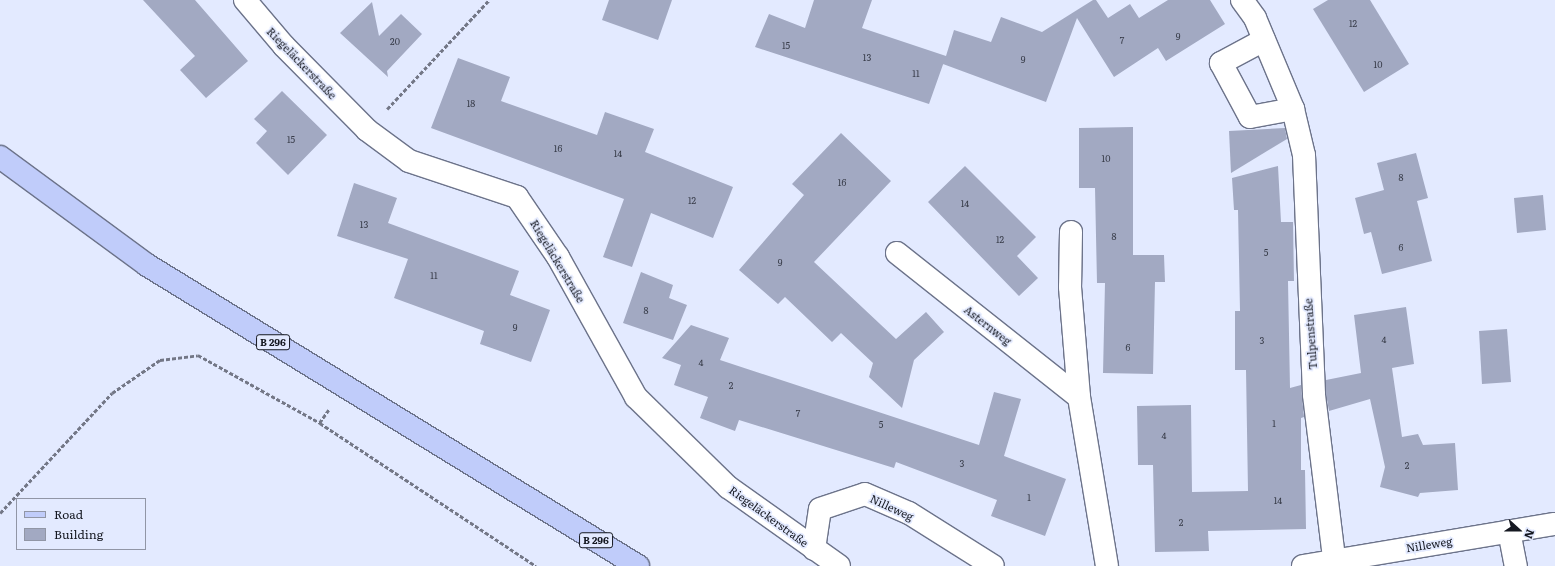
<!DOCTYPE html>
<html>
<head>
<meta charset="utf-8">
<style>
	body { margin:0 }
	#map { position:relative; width:1555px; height:566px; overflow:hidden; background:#e3eaff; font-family:Literata,serif }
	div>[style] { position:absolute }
	.building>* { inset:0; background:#a2a9c2 }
	.path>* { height:2.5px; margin-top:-1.25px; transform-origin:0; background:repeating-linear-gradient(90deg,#737786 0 4px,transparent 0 6px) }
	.roads { filter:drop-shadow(1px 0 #6c738a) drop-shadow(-1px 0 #6c738a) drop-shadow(0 1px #6c738a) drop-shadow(0 -1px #6c738a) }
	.minor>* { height:22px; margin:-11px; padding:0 11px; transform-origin:11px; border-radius:11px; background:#fff }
	.major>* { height:22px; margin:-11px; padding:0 11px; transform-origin:11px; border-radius:11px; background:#c0ccfa }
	span { translate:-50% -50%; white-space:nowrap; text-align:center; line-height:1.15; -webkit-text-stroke:3.5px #e3eaff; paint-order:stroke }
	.number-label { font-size:9px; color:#383c49 }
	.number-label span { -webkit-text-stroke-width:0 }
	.shield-label span { padding:1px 3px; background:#e3eaff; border:1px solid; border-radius:3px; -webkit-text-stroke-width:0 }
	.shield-label { font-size:10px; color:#151821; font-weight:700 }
	.street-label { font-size:11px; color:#151821 }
	.legend { position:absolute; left:16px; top:498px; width:130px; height:52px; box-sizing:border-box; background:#e3eaff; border:1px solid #9196a6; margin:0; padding:5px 7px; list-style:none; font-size:12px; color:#151821 }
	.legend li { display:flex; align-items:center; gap:8px; height:20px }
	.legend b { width:20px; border:1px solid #9196a6 }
	.north { position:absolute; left:1499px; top:510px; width:40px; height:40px; -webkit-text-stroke:3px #e3eaff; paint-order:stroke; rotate:111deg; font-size:11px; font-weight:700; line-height:16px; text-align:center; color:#151821 }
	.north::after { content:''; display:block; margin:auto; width:14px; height:18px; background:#151821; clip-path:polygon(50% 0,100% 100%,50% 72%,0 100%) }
</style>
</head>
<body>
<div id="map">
	<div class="building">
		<i style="clip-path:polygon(143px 0,195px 0,248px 61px,206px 98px,180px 70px,195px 56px)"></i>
		<i style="clip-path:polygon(609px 0,672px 0,658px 40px,602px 20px)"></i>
		<i style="clip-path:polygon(814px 0,872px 0,862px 28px,946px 56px,954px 30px,991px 42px,1001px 17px,1042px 32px,1093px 0,1096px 0,1108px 18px,1130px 4px,1139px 18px,1168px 0,1210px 0,1225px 24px,1166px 61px,1158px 48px,1114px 77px,1077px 18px,1046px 102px,943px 64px,946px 56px,929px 104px,755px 47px,769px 14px,805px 28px)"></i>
		<i style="clip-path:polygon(1328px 0,1370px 0,1409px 64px,1364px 92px,1313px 9px)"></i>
		<i style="clip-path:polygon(372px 2px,379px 36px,401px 14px,422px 34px,387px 71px,388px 77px,340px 33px)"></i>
		<i style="clip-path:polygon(458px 58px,510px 77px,501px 101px,597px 135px,605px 112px,654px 129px,645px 152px,733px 187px,713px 238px,651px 213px,632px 267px,603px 257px,624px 199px,431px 128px)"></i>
		<i style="clip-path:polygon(282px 91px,327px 135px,288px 175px,256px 143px,267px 131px,254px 119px)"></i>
		<i style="clip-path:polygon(1133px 127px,1133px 255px,1164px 255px,1165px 282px,1155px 282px,1153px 374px,1103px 373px,1105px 283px,1097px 283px,1095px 188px,1079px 188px,1079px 128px)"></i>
		<i style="clip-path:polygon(1285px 128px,1287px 139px,1231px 173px,1229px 131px)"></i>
		<i style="clip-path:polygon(841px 133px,891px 181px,814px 262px,896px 339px,926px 312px,944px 332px,914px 360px,902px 408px,869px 377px,873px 363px,841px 333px,832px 342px,785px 297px,778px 304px,739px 270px,804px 195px,792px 184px)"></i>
		<i style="clip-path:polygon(1416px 153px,1428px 198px,1417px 201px,1432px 261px,1382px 274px,1371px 232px,1364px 234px,1355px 198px,1384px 190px,1377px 163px)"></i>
		<i style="clip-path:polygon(965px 166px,1036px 237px,1017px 256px,1038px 278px,1019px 296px,928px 202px)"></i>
		<i style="clip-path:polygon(1278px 166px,1281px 222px,1293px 222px,1294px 281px,1288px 281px,1290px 388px,1301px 385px,1304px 417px,1301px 418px,1301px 470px,1305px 470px,1306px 529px,1208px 531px,1209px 551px,1155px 552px,1153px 465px,1138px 465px,1137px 406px,1191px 405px,1192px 492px,1248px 491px,1246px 370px,1235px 370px,1235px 311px,1240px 311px,1238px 210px,1234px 210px,1232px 178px)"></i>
		<i style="clip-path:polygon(354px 183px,397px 198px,388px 223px,519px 271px,510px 295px,550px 310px,531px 362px,480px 344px,484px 331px,394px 298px,408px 259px,337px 236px)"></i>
		<i style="clip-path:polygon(1543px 195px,1546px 230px,1517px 233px,1514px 198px)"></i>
		<i style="clip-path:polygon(641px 272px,673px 285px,669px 298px,687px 305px,673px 340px,623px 323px)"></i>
		<i style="clip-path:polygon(1406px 307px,1414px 364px,1392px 368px,1402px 437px,1418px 434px,1423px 445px,1455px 443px,1458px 490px,1420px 493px,1418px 497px,1380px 487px,1385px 467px,1370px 399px,1329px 411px,1326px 394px,1326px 380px,1361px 373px,1354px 315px)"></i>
		<i style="clip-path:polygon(691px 325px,729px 338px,720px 360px,979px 445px,994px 392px,1021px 399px,1004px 456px,1066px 479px,1045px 536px,991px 516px,997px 500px,896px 462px,894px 468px,739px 420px,735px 431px,700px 418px,708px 397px,674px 385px,681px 365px,662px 358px)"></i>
		<i style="clip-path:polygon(1507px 329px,1511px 382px,1482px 384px,1479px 331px)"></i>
	</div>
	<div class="path">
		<i style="left:387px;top:109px;width:149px;rotate:-46.9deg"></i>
		<i style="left:329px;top:410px;width:16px;rotate:125deg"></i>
		<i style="left:320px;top:423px;width:259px;rotate:33.5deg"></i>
		<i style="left:0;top:513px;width:164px;rotate:-47deg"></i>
		<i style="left:112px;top:393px;width:58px;rotate:-34.5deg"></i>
		<i style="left:160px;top:360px;width:38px;rotate:-7deg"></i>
		<i style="left:198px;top:355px;width:140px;rotate:29.1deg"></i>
	</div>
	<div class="roads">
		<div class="minor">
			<i style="left:245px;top:0;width:60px;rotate:49.7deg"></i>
			<i style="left:284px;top:46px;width:118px;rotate:45.3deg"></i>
			<i style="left:367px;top:130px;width:52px;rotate:36.4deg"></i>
			<i style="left:409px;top:161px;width:114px;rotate:18.4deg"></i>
			<i style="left:517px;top:197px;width:73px;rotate:55.7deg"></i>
			<i style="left:558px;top:257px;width:160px;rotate:60.9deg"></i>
			<i style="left:636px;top:397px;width:129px;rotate:44.4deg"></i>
			<i style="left:728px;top:487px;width:136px;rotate:35.4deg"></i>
			<i style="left:1242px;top:0;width:22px;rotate:54deg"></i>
			<i style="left:1255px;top:18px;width:99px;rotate:67.3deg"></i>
			<i style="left:1293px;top:109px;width:47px;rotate:76.6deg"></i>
			<i style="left:1304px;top:155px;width:240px;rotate:87.6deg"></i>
			<i style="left:1314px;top:395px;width:165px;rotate:83deg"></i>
			<i style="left:1264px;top:40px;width:49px;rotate:151.9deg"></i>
			<i style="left:1221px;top:63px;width:61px;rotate:61.8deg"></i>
			<i style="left:1250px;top:117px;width:44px;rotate:-10.5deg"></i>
			<i style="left:1071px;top:232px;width:55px;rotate:91deg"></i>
			<i style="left:1070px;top:287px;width:110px;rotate:85.3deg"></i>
			<i style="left:897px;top:253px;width:232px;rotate:38.4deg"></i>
			<i style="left:1079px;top:397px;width:171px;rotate:80.6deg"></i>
			<i style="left:1509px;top:531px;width:36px;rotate:79deg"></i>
			<i style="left:814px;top:549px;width:40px;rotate:-81.5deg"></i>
			<i style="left:820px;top:509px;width:47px;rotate:-18.4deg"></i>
			<i style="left:865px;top:494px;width:48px;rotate:23.4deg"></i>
			<i style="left:909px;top:513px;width:99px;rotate:32.2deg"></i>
			<i style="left:1303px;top:566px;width:255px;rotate:-9.5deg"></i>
		</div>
		<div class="major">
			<i style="left:0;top:157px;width:182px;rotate:36.3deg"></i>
			<i style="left:147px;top:265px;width:576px;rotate:31.51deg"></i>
		</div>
	</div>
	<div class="number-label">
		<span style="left:1353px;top:23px">12</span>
		<span style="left:1178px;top:36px">9</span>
		<span style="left:1122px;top:40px">7</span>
		<span style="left:395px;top:41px">20</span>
		<span style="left:786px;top:45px">15</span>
		<span style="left:867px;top:57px">13</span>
		<span style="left:1023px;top:59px">9</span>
		<span style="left:1378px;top:64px">10</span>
		<span style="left:916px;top:73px">11</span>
		<span style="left:471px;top:103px">18</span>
		<span style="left:291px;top:139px">15</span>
		<span style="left:558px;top:148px">16</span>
		<span style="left:618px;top:153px">14</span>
		<span style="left:1106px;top:158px">10</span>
		<span style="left:1401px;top:177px">8</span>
		<span style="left:842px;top:182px">16</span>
		<span style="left:692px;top:200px">12</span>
		<span style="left:965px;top:203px">14</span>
		<span style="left:364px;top:224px">13</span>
		<span style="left:1114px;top:236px">8</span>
		<span style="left:1000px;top:239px">12</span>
		<span style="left:1401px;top:247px">6</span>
		<span style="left:1266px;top:252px">5</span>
		<span style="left:780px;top:262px">9</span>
		<span style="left:434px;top:275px">11</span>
		<span style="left:646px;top:310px">8</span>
		<span style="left:515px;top:327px">9</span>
		<span style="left:1384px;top:339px">4</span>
		<span style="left:1262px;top:340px">3</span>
		<span style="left:1128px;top:347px">6</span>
		<span style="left:701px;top:362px">4</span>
		<span style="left:731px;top:385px">2</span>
		<span style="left:798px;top:413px">7</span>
		<span style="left:1274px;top:423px">1</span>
		<span style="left:881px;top:424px">5</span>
		<span style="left:1164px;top:435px">4</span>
		<span style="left:962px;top:463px">3</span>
		<span style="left:1407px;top:465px">2</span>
		<span style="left:1029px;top:497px">1</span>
		<span style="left:1278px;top:500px">14</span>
		<span style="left:1181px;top:522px">2</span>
	</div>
	<div class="shield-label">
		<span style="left:273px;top:342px">B 296</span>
		<span style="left:596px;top:540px">B 296</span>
	</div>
	<div class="street-label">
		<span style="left:302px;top:63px;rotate:46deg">Riegeläckerstraße</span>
		<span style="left:558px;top:261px;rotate:59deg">Riegeläckerstraße</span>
		<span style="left:988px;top:325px;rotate:38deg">Asternweg</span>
		<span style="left:1310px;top:334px;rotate:-94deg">Tulpenstraße</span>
		<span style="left:892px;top:507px;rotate:25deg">Nilleweg</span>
		<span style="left:769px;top:516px;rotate:36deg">Riegeläckerstraße</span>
		<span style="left:1429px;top:544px;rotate:-9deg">Nilleweg</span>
	</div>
	<ul class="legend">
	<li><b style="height:5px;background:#c0ccfa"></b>Road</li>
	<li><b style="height:11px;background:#a2a9c2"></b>Building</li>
	</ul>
	<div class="north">N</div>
</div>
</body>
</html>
